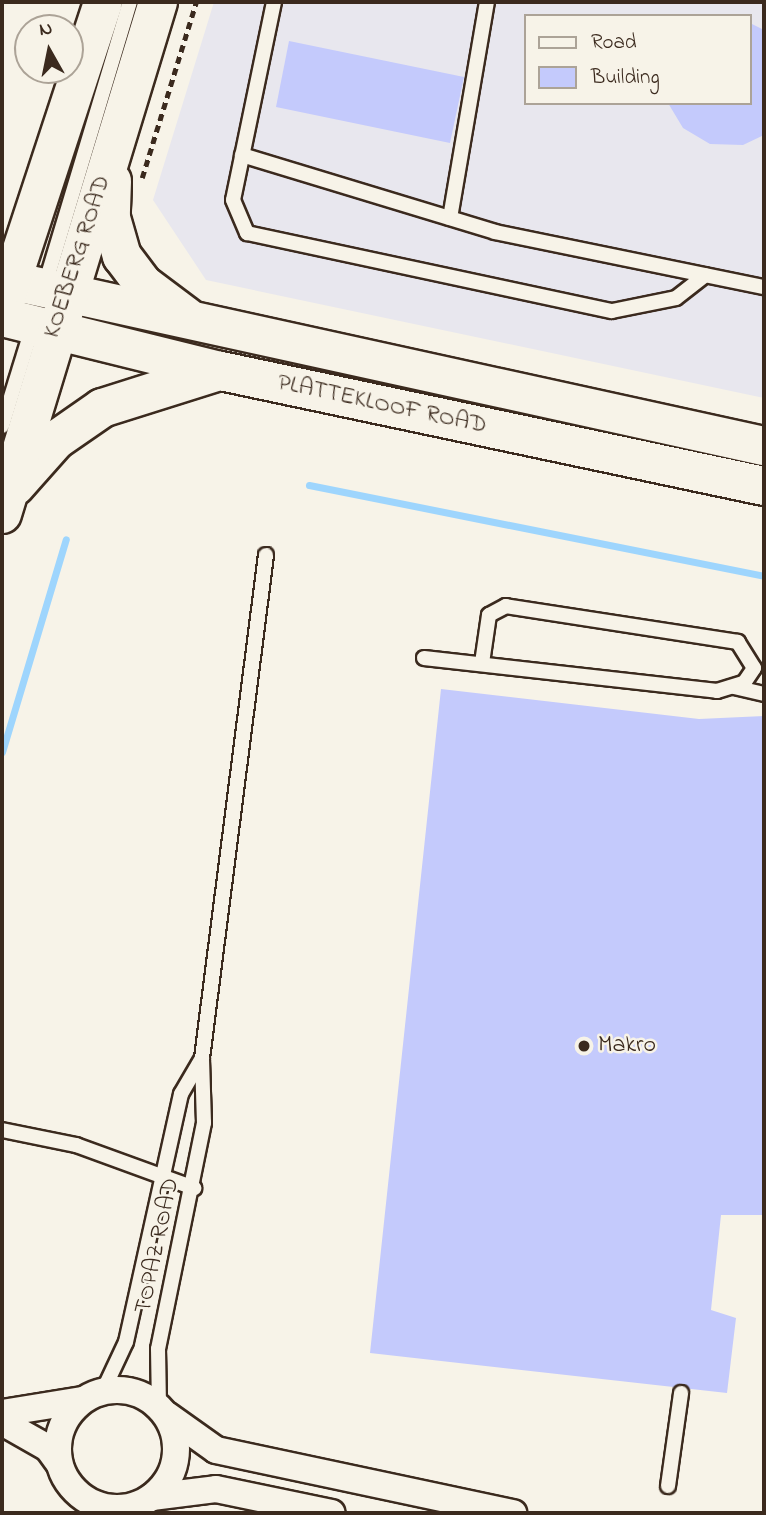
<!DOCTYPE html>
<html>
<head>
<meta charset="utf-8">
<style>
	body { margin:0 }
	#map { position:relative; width:766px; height:1515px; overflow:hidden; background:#f7f3e8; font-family:"Indie Flower",sans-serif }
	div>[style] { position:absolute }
	.built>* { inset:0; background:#e8e7ee }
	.stream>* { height:7px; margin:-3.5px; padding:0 3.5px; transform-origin:3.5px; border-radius:3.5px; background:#9ed5fd }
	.building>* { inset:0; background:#c4cafc }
	.path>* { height:4.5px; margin-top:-2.25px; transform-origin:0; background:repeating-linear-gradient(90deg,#3b2a1e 0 7px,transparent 0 12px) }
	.roads { filter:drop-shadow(2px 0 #3b2a1e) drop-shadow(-2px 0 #3b2a1e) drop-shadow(0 2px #3b2a1e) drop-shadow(0 -2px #3b2a1e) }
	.lane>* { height:14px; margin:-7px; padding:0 7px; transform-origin:7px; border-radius:7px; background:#f7f3e8 }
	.street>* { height:26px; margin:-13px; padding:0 13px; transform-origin:13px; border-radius:13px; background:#f7f3e8 }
	.street>.ring { margin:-13px; padding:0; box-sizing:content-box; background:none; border:26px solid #f7f3e8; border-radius:50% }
	.primary>* { height:38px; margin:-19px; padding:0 19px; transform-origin:19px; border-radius:19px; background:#f7f3e8 }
	.dots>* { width:19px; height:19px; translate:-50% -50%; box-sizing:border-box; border:4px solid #f7f3e8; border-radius:50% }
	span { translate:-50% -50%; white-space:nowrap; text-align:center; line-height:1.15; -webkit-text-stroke:5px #f7f3e8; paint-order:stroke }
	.street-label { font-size:24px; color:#3b2a1e }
	.poi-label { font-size:24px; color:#3b2a1e }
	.left { translate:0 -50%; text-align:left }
	.frame { position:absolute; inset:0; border:4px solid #3b2a1e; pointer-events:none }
	.legend { position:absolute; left:524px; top:14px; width:228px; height:91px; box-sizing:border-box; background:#f7f3e8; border:2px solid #aca397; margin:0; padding:9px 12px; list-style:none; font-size:21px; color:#3b2a1e }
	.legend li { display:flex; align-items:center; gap:14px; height:35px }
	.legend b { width:35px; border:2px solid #aca397 }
	.north { position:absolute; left:14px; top:14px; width:70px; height:70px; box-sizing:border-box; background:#f7f3e8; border:2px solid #aca397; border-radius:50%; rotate:351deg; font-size:19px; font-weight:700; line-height:28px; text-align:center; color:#3b2a1e }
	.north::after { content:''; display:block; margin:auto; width:24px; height:32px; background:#3b2a1e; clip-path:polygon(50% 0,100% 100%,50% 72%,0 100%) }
</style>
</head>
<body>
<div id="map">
	<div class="built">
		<i style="clip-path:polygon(evenodd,214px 2px,764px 2px,764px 398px,206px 280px,153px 200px,214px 2px,526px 16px,750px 16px,750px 103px,526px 103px,526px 16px)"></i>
	</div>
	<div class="stream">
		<i style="left:309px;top:485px;width:464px;rotate:11.3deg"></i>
		<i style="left:2px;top:752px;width:222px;rotate:-73.3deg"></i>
	</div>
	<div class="building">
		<i style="clip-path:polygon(750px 23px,764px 30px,764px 135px,743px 145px,710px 144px,683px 128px,668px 103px,750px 103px)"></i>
		<i style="clip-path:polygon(289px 41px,464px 77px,450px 143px,276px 107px)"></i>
		<i style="clip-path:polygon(441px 689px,699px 719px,764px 716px,764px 1215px,721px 1215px,711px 1310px,736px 1318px,727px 1393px,370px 1353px)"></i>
	</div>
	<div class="path">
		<i style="left:142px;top:178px;width:184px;rotate:-72.9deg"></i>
	</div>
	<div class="roads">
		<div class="lane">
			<i style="left:274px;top:2px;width:202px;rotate:101.7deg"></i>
			<i style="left:233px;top:200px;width:36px;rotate:67deg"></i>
			<i style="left:247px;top:233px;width:373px;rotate:12.1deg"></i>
			<i style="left:612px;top:311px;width:65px;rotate:-11.5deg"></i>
			<i style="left:676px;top:298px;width:37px;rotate:-38deg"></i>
			<i style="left:242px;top:155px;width:264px;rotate:16.9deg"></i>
			<i style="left:495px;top:232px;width:275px;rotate:11.6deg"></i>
			<i style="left:450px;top:218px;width:219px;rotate:-80.3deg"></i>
			<i style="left:45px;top:285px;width:295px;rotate:-73.3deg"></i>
			<i style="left:2px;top:426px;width:106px;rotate:-72.9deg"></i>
			<i style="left:424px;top:658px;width:295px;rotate:6.4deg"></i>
			<i style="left:717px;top:691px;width:28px;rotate:-17deg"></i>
			<i style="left:744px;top:683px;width:18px;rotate:-56deg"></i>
			<i style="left:754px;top:668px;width:31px;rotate:-122deg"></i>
			<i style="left:738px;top:642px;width:235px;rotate:-171.2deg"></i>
			<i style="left:506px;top:606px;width:19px;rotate:152deg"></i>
			<i style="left:489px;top:615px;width:49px;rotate:98.3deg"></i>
			<i style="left:734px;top:687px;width:31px;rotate:13deg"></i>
			<i style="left:2px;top:1130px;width:76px;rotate:11.5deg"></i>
			<i style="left:76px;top:1145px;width:126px;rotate:20deg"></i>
			<i style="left:103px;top:1391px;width:54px;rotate:-64.9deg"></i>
			<i style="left:126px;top:1342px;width:254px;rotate:-77.5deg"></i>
			<i style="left:181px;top:1094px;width:42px;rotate:-59.7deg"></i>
			<i style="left:159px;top:1406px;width:57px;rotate:-91deg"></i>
			<i style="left:158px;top:1349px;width:231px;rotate:-78.5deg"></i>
			<i style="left:204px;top:1123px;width:65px;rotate:-91.8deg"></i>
			<i style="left:202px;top:1058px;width:507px;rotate:-82.75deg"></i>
			<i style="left:668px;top:1486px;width:94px;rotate:-82deg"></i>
		</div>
		<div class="street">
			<i class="ring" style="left:58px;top:1390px;width:92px;height:92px"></i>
			<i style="left:2px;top:1413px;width:81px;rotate:-9.2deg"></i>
			<i style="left:167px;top:1415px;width:60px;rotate:35.5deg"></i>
			<i style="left:216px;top:1450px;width:304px;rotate:12deg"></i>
			<i style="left:2px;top:1422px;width:53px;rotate:29.5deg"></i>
			<i style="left:48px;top:1448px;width:17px;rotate:54deg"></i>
			<i style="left:152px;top:1497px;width:64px;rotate:-7.1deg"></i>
			<i style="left:216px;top:1489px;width:118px;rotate:11.7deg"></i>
		</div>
		<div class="primary">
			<i style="left:112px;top:181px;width:37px;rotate:92deg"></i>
			<i style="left:111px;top:218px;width:40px;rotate:74deg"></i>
			<i style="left:122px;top:256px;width:35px;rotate:53deg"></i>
			<i style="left:143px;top:284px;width:55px;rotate:36.9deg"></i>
			<i style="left:12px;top:281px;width:770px;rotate:12.38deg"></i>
			<i style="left:3px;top:307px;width:321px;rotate:-71.8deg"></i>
			<i style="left:2px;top:317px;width:226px;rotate:13.9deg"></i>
			<i style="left:221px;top:371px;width:555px;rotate:11.96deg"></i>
			<i style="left:15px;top:486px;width:62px;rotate:-48.3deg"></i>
			<i style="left:56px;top:440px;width:56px;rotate:-34.8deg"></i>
			<i style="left:102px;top:408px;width:120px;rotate:-17.5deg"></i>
			<i style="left:2px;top:514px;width:535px;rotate:-73.05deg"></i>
		</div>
	</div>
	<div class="dots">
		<i style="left:584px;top:1046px;background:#3b2a1e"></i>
	</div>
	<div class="street-label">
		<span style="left:78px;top:257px;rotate:-72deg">KOEBERG ROAD</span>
		<span style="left:382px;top:405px;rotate:12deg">PLATTEKLOOF ROAD</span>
		<span style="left:158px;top:1246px;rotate:-78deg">TOPAZ ROAD</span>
	</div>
	<div class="poi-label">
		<span class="left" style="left:598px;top:1046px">Makro</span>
	</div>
	<div class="frame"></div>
	<ul class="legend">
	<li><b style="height:9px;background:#f7f3e8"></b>Road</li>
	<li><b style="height:19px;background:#c4cafc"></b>Building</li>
	</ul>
	<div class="north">N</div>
</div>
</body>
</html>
